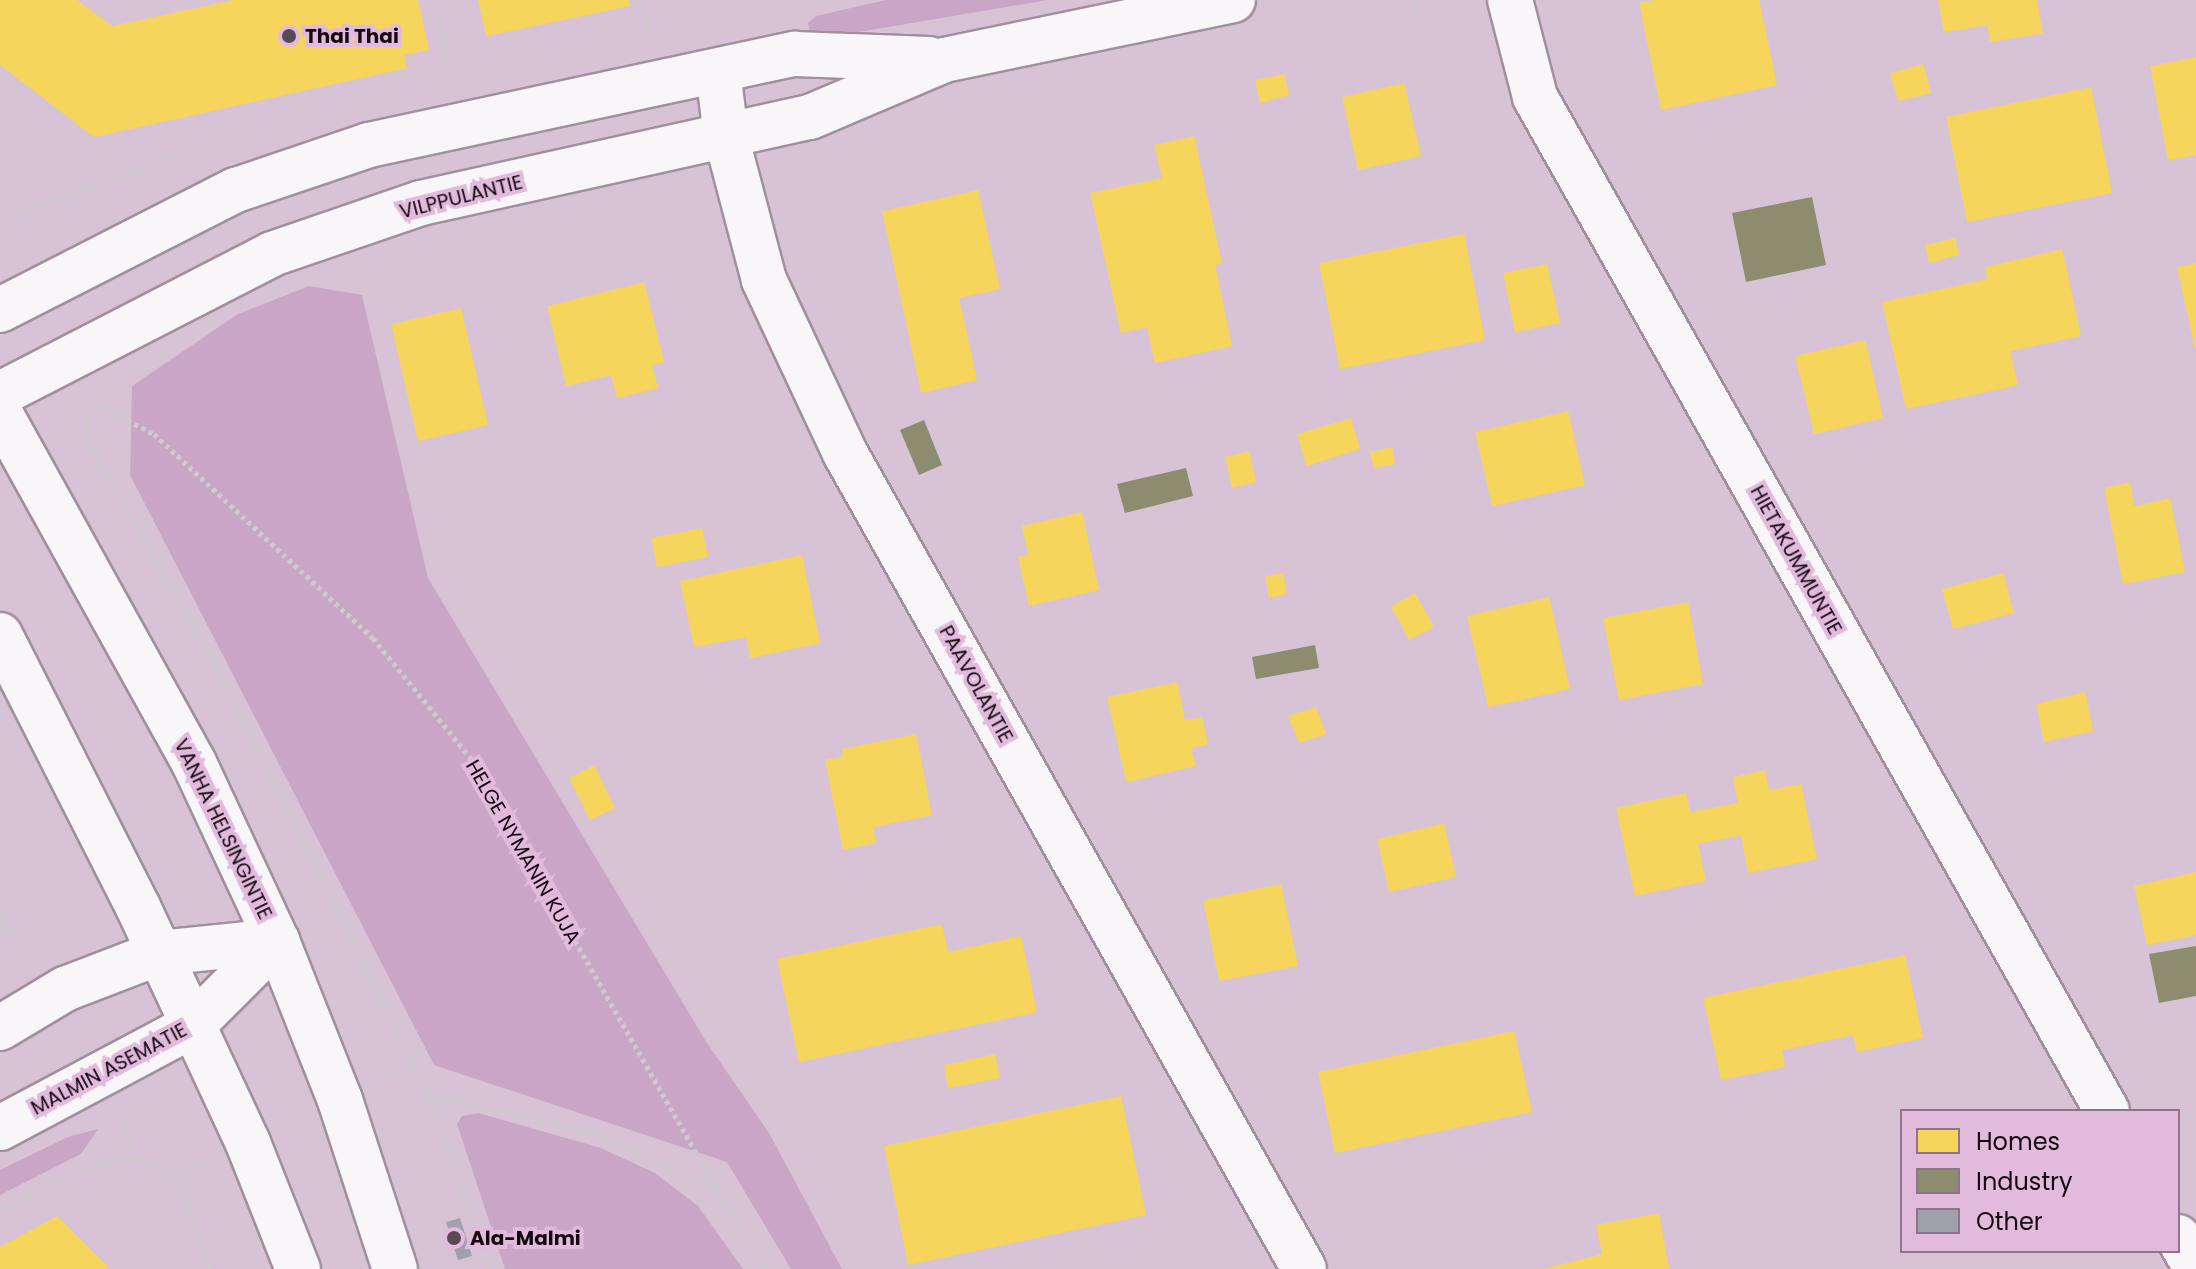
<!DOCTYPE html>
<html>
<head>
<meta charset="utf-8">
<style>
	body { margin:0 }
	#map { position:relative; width:2196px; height:1269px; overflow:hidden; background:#d8c3d6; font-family:Poppins,sans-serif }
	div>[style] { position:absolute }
	.green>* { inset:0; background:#caa6c6 }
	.homes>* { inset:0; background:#f6d55c }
	.industry>* { inset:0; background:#8c8c6e }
	.building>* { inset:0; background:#a0a1ac }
	.path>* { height:5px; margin-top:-2.5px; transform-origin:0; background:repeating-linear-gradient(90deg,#d0cacf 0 4px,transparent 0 8px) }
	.roads { filter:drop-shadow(2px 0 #a0909e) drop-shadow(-2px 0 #a0909e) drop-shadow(0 2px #a0909e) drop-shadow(0 -2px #a0909e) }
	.minor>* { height:44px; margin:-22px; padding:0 22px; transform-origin:22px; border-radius:22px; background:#f9f6f9 }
	.tertiary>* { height:44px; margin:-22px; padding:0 22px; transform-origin:22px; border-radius:22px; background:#f9f6f9 }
	.secondary>* { height:44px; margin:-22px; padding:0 22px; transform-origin:22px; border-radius:22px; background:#f9f6f9 }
	.dots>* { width:22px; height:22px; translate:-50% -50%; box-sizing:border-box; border:4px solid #e1badc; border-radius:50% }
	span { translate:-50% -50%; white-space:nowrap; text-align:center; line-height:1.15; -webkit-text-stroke:8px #e1badc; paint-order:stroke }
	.poi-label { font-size:20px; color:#150813; font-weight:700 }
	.left { translate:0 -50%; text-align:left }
	.street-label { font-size:20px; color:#150813 }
	.legend { position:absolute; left:1900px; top:1109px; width:280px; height:144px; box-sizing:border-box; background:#e1badc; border:2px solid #8f738c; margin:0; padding:10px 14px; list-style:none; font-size:24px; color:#150813 }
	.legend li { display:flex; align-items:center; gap:16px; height:40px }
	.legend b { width:40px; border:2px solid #8f738c }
</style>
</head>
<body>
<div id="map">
	<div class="green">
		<i style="clip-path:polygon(886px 0,1048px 0,812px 40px,808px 23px,816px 16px)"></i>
		<i style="clip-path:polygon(309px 286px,362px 295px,428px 578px,707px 1043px,769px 1133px,842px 1269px,791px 1269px,727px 1162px,434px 1065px,130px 475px,132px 386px,238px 314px)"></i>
		<i style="clip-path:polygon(478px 1113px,601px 1148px,655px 1173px,698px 1206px,743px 1269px,505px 1269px,457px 1124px,462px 1116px)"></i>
		<i style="clip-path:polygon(98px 1129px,81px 1154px,0 1195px,0 1170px,68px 1137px)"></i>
	</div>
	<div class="homes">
		<i style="clip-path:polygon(0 0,77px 0,112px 26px,233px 0,418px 0,429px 50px,404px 55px,407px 68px,94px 137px,0 65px)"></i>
		<i style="clip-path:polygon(478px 0,629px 0,630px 6px,486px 36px)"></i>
		<i style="clip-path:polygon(1654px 0,1759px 0,1777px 85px,1661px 110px,1639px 3px)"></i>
		<i style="clip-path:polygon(1938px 0,2037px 0,2043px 33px,1990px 42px,1987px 25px,1944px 32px)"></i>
		<i style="clip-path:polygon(2196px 57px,2196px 155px,2168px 160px,2150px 66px)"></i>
		<i style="clip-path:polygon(1923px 64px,1931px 93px,1898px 101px,1890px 73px)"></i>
		<i style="clip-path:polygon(1284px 74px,1289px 95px,1260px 103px,1255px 80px)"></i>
		<i style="clip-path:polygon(1404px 83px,1421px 156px,1358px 170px,1342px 97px)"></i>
		<i style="clip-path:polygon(2091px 87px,2112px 193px,1967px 222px,1946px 117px)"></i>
		<i style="clip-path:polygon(1194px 136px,1222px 263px,1215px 265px,1232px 346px,1155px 363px,1147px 327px,1121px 333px,1090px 193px,1162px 178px,1154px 145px)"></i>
		<i style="clip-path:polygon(978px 190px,1000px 289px,959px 298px,977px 380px,921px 393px,882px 211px)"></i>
		<i style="clip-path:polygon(1464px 234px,1485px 340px,1340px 369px,1319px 263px)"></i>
		<i style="clip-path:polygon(1955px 238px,1959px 255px,1929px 263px,1925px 245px)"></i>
		<i style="clip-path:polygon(2062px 249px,2081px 336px,2010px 351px,2018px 385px,1906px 409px,1882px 302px,1987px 279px,1985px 267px)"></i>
		<i style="clip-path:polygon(2196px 263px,2196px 349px,2195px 349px,2177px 267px)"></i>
		<i style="clip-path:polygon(1547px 264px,1560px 323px,1515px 332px,1503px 273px)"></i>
		<i style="clip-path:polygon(644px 282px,664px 362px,652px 365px,658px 388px,617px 398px,611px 375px,566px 386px,547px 306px)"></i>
		<i style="clip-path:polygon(461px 308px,488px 425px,418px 441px,391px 324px)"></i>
		<i style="clip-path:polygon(1865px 340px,1883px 418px,1814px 434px,1795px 356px)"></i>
		<i style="clip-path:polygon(1568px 411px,1585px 485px,1492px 506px,1475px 432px)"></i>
		<i style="clip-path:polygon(1351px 418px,1360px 449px,1306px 466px,1297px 434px)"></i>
		<i style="clip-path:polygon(1392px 447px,1395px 464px,1374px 468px,1370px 452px)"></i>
		<i style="clip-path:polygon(1249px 451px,1256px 482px,1232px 488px,1225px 457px)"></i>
		<i style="clip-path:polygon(2130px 482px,2134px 506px,2170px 498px,2185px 572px,2123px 584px,2104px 488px)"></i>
		<i style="clip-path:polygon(1082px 512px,1099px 590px,1029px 606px,1018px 557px,1028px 555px,1022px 526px)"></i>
		<i style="clip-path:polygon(702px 528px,708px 557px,657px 567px,651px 538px)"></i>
		<i style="clip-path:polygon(802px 555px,820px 643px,750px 658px,746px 637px,694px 647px,680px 581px)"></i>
		<i style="clip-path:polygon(1283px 573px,1287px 594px,1269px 598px,1265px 576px)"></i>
		<i style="clip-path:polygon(2003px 573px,2014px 613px,1953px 629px,1942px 589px)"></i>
		<i style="clip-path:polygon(1415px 593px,1434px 627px,1409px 640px,1391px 606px)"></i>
		<i style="clip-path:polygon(1549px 597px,1570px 689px,1488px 707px,1467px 616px)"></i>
		<i style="clip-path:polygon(1688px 602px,1703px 684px,1619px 700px,1603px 618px)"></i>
		<i style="clip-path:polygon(1177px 682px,1185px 720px,1202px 717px,1208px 744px,1191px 748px,1196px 766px,1126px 782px,1107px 697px)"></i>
		<i style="clip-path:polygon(2085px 692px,2093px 731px,2044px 742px,2036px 704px)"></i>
		<i style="clip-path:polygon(1316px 707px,1326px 734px,1299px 743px,1288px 716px)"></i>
		<i style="clip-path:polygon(916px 734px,932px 815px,873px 827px,876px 843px,843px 850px,825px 760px,843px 756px,842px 749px)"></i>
		<i style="clip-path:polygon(594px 765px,615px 808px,590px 820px,569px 778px)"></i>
		<i style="clip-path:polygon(1765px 770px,1769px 790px,1801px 784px,1817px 859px,1748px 873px,1741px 835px,1698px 844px,1706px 881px,1635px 896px,1616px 808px,1686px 793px,1690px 812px,1738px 803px,1733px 777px)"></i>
		<i style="clip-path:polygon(1444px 823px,1456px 877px,1389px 892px,1377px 839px)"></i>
		<i style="clip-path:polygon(2196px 872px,2196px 935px,2147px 945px,2134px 886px)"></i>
		<i style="clip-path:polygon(1281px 884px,1298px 966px,1219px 981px,1203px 900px)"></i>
		<i style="clip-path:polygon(942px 924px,948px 952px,1021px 936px,1037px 1012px,799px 1062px,777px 959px)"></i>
		<i style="clip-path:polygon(1905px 955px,1923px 1038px,1857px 1052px,1853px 1035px,1782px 1050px,1785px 1067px,1721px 1080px,1703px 998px)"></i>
		<i style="clip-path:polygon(1514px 1031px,1532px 1112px,1335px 1153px,1318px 1072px)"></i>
		<i style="clip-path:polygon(995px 1054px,1000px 1078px,948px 1088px,944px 1065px)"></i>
		<i style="clip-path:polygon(1121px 1096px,1146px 1215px,908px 1265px,884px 1146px)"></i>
		<i style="clip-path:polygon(1659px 1213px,1669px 1269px,1543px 1269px,1602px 1254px,1596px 1225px)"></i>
		<i style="clip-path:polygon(57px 1216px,110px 1269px,0 1269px,0 1247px)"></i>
	</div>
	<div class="industry">
		<i style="clip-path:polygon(1812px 197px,1826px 265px,1746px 282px,1732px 213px)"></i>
		<i style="clip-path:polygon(924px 420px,942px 465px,919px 475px,900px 430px)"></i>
		<i style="clip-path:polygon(1186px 468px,1193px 496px,1125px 513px,1117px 484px)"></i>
		<i style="clip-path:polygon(1315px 645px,1319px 668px,1256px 679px,1252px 657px)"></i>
		<i style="clip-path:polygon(2196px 946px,2196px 996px,2159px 1003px,2149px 954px)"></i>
	</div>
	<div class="building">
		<i style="clip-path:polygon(460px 1218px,472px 1256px,458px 1260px,446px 1222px)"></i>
	</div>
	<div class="path">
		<i style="left:436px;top:0;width:73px;rotate:79deg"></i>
		<i style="left:643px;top:0;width:32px;rotate:77deg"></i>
		<i style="left:1414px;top:0;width:19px;rotate:78deg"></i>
		<i style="left:0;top:219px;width:187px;rotate:-19.7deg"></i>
		<i style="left:99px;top:405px;width:62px;rotate:27.8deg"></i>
		<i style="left:154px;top:434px;width:299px;rotate:43deg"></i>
		<i style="left:373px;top:638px;width:157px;rotate:50.9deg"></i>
		<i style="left:472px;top:760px;width:496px;rotate:60.3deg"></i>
		<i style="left:90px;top:409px;width:15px;rotate:106deg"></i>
		<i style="left:86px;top:423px;width:26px;rotate:77deg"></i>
		<i style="left:92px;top:448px;width:244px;rotate:60.3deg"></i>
		<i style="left:213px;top:660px;width:492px;rotate:63.6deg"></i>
		<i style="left:432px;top:1101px;width:178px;rotate:71deg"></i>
		<i style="left:0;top:914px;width:44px;rotate:54.2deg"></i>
		<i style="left:0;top:932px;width:8px;rotate:-7deg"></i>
		<i style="left:388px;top:1078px;width:27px;rotate:-24deg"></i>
		<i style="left:432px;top:1101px;width:22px;rotate:-3deg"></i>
		<i style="left:454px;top:1100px;width:139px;rotate:12.8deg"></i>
		<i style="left:590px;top:1131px;width:141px;rotate:25.1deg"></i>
		<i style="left:718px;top:1191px;width:91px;rotate:59.5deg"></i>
		<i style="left:123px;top:1124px;width:35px;rotate:75deg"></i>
		<i style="left:175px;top:1175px;width:28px;rotate:-23deg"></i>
		<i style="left:0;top:1211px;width:90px;rotate:-27.7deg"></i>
		<i style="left:80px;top:1169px;width:53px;rotate:-11.9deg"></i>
		<i style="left:132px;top:1158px;width:46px;rotate:21.6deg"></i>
		<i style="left:175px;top:1175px;width:101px;rotate:69deg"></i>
	</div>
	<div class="roads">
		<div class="minor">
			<i style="left:1510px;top:0;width:100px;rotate:75.5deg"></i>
			<i style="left:1535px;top:97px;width:1164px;rotate:60.57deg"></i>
			<i style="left:718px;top:71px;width:65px;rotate:83deg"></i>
			<i style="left:726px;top:136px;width:149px;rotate:75.2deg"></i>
			<i style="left:764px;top:280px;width:191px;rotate:64.9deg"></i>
			<i style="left:845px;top:453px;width:936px;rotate:60.64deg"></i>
			<i style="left:2178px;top:1237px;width:36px;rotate:60deg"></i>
		</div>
		<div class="tertiary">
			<i style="left:0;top:310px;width:265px;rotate:-27deg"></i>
			<i style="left:236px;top:190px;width:140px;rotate:-18.7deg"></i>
			<i style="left:369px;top:145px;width:436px;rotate:-12.1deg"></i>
			<i style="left:795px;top:54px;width:134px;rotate:2.1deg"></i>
			<i style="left:0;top:394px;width:306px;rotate:-27.2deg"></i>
			<i style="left:272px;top:254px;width:157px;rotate:-18.9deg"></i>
			<i style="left:421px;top:203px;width:398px;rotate:-12.5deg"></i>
			<i style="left:810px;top:117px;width:146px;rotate:-23deg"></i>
			<i style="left:944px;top:60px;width:295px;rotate:-11.7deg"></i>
		</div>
		<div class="secondary">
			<i style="left:0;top:413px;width:400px;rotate:61deg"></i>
			<i style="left:194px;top:763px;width:196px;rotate:65deg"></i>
			<i style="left:277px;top:941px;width:171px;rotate:68.4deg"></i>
			<i style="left:340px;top:1100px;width:178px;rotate:72deg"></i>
			<i style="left:0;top:635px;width:305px;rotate:63.1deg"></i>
			<i style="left:138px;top:907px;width:260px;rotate:65deg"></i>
			<i style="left:248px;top:1143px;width:136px;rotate:68.4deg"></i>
			<i style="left:0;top:1028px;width:76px;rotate:-31deg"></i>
			<i style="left:65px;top:989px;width:101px;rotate:-21deg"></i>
			<i style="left:159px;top:953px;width:119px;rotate:-5.8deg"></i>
			<i style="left:0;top:1128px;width:217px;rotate:-28deg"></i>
			<i style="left:192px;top:1026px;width:120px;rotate:-45deg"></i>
		</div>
	</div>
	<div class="dots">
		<i style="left:289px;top:36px;background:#594957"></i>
		<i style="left:454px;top:1238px;background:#594957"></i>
	</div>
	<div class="poi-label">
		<span class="left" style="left:305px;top:36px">Thai Thai</span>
		<span class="left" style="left:470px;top:1238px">Ala-Malmi</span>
	</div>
	<div class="street-label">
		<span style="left:461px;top:197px;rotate:-14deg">VILPPULANTIE</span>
		<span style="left:1796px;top:560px;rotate:61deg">HIETAKUMMUNTIE</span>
		<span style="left:976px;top:684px;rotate:61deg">PAAVOLANTIE</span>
		<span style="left:223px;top:829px;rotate:64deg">VANHA HELSINGINTIE</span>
		<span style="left:523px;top:852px;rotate:60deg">HELGE NYMANIN KUJA</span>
		<span style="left:109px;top:1069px;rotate:-28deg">MALMIN ASEMATIE</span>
	</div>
	<ul class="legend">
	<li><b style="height:22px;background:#f6d55c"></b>Homes</li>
	<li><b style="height:22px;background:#8c8c6e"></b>Industry</li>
	<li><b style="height:22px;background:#a0a1ac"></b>Other</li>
	</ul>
</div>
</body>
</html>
